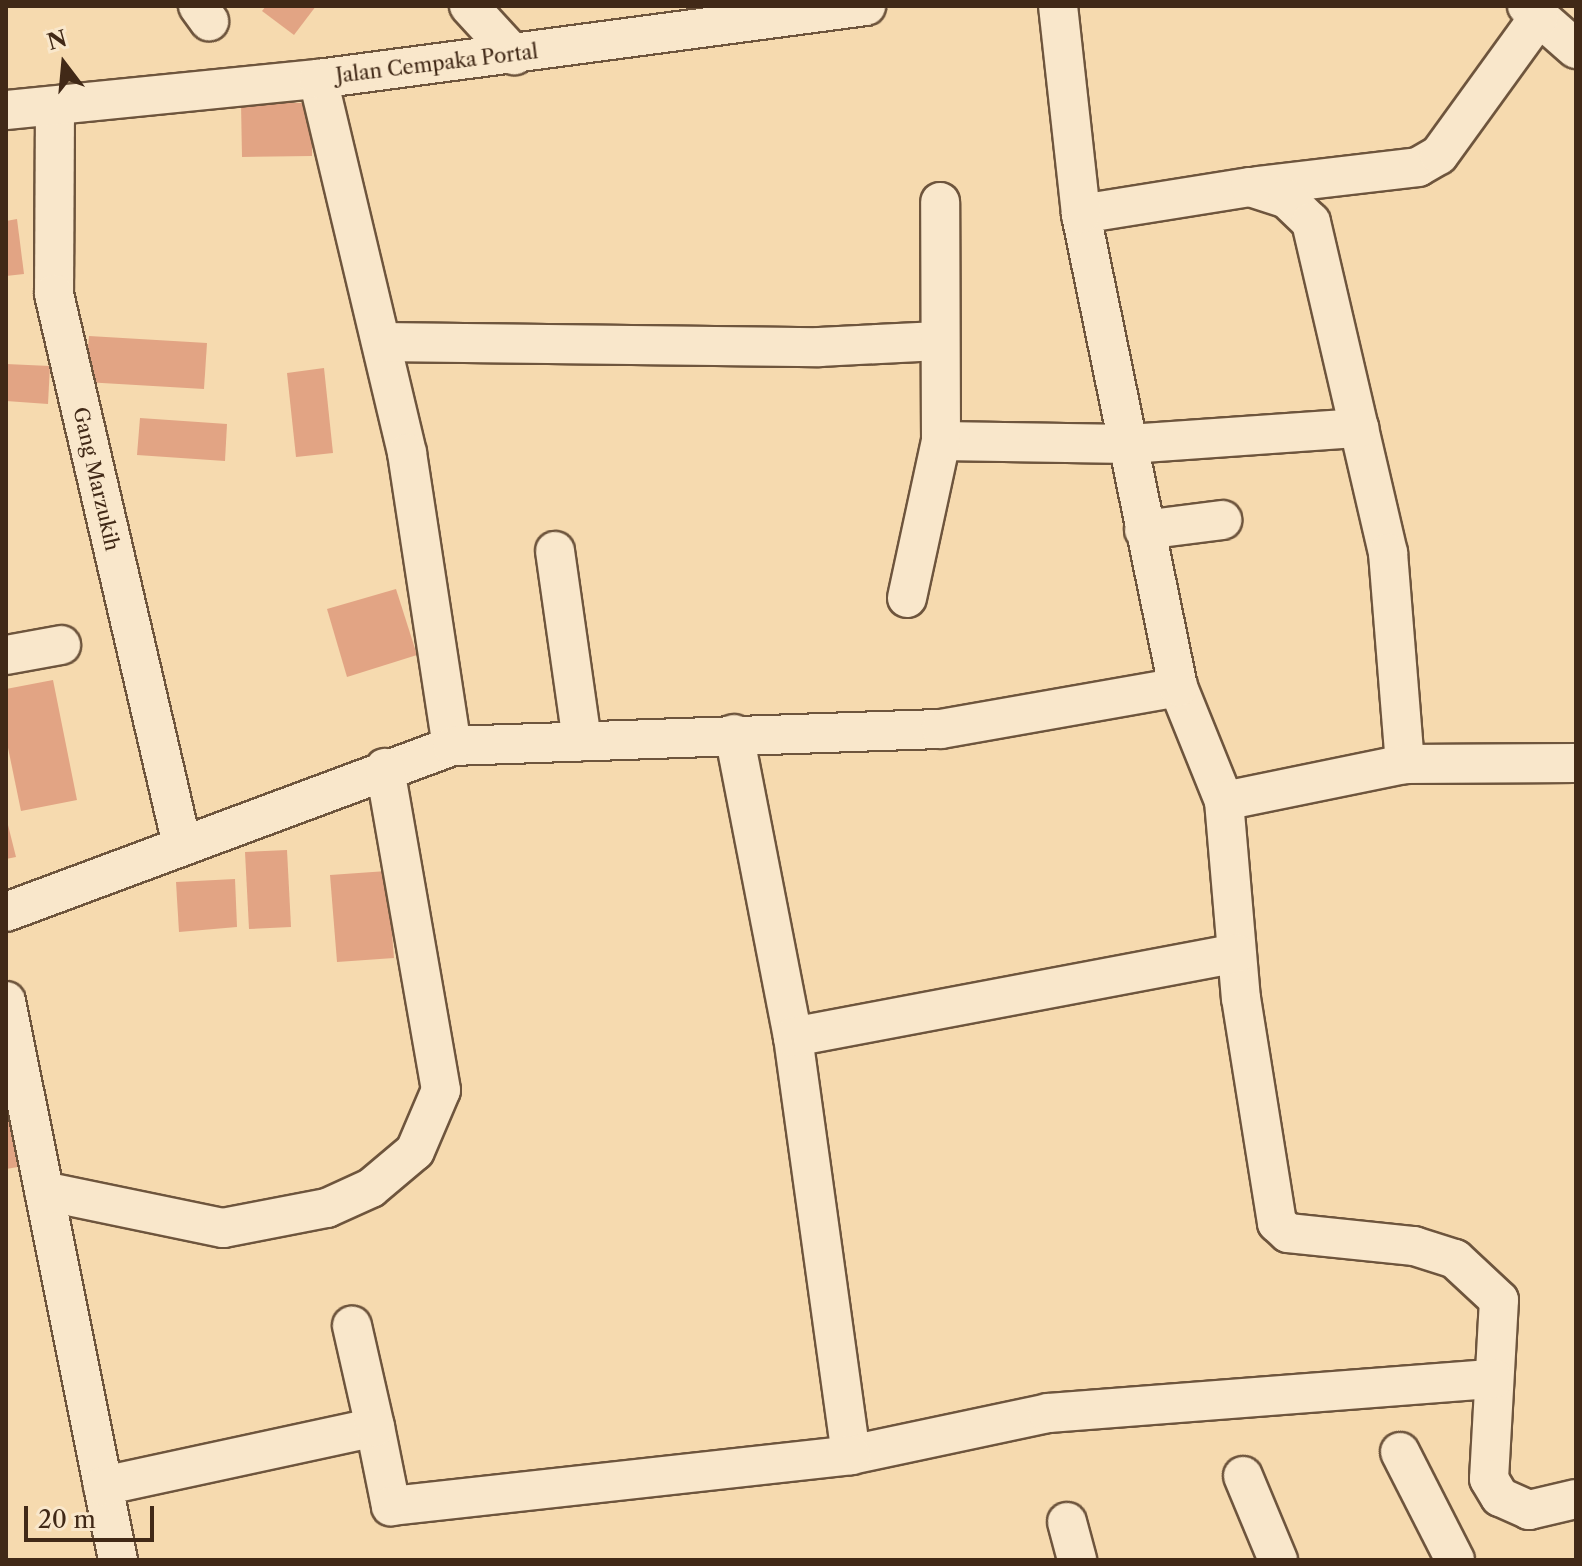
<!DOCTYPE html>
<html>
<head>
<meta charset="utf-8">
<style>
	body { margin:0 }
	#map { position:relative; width:1582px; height:1566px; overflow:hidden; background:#f6daaf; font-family:"Libre Caslon Text",serif }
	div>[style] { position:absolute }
	.building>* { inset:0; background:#e2a484 }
	.roads { filter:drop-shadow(2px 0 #6e553d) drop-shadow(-2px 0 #6e553d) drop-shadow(0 2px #6e553d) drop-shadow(0 -2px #6e553d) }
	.minor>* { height:38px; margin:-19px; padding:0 19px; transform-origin:19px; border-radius:19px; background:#f9e7cb }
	span { translate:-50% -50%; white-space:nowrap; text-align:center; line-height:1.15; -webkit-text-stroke:6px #f9e7cb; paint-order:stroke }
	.street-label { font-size:20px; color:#412917 }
	.frame { position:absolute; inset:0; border:8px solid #412917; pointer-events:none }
	.north { position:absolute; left:24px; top:24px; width:80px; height:80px; -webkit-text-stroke:6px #f9e7cb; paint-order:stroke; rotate:344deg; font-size:22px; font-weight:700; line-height:32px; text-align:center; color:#412917 }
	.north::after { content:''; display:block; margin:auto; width:28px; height:36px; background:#412917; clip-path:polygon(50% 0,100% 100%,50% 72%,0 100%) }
	.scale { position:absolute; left:24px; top:1506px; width:130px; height:36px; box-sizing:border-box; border:4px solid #412917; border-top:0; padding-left:10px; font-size:24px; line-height:28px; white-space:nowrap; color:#412917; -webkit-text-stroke:6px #f9e7cb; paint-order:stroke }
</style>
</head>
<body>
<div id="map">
	<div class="building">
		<i style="clip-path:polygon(266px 6px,316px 6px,294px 35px,262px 11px)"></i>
		<i style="clip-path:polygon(241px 103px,312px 103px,312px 156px,242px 157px)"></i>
		<i style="clip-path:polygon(17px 219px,24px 274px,6px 276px,6px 221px)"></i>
		<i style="clip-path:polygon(89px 336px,207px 343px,204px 389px,85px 382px)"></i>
		<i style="clip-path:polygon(6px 364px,50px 366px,48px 404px,6px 401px)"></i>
		<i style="clip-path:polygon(324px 368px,333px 453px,296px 457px,287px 373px)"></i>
		<i style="clip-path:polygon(140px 418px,227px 424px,225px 461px,137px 455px)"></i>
		<i style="clip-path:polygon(396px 589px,417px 655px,347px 677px,327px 609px)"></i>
		<i style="clip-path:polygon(53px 680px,77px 800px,21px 811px,6px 738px,6px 689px)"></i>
		<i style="clip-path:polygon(6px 817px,16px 857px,6px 859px)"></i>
		<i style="clip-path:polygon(287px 850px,291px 927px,249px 929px,245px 852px)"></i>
		<i style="clip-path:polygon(387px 871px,394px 958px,337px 962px,330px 875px)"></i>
		<i style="clip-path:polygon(235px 879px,237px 927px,179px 932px,176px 882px)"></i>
		<i style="clip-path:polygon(6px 1069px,24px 1166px,6px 1169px)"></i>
	</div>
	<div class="roads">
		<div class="minor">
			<i style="left:198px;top:6px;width:19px;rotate:54deg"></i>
			<i style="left:469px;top:6px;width:67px;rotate:47.4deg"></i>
			<i style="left:1527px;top:6px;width:65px;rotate:41.3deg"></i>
			<i style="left:318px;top:79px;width:384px;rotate:76.6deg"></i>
			<i style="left:407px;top:453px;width:296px;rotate:81.3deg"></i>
			<i style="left:55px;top:107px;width:187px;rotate:90.3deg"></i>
			<i style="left:54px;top:294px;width:566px;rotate:76.92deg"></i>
			<i style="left:6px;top:110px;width:314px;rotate:-5.7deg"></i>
			<i style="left:318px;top:79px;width:553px;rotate:-7.59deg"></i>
			<i style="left:1257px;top:186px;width:162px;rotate:-6.7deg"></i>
			<i style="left:1418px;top:167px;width:24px;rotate:-30deg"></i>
			<i style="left:1439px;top:155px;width:170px;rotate:-54.1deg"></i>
			<i style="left:1081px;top:214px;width:171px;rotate:-9.1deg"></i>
			<i style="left:1250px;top:187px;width:39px;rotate:18deg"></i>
			<i style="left:1287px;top:199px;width:33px;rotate:44deg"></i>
			<i style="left:1311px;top:222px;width:340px;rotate:76.9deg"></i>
			<i style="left:1388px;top:553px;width:212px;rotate:85.4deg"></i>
			<i style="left:381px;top:342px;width:438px;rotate:0.7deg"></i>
			<i style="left:819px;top:347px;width:120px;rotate:-2.9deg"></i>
			<i style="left:941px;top:441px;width:188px;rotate:0.9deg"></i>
			<i style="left:1129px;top:444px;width:231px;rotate:-4deg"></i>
			<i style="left:1144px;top:530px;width:79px;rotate:-7.3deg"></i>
			<i style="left:555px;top:551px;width:192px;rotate:81.9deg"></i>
			<i style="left:907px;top:598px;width:161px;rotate:-77.8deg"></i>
			<i style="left:941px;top:441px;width:239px;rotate:-90.2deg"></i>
			<i style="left:6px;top:655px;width:56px;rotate:-10.3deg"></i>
			<i style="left:1178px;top:687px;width:123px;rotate:68deg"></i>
			<i style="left:1224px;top:801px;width:198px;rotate:85.1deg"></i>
			<i style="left:1241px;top:998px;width:228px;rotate:80.9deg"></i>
			<i style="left:1277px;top:1223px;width:15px;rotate:42deg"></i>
			<i style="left:1288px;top:1233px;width:127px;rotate:5.9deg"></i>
			<i style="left:1414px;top:1246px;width:43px;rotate:17.6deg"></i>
			<i style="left:1455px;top:1259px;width:60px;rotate:43deg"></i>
			<i style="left:1499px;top:1300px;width:179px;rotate:93.2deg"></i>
			<i style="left:1489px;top:1479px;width:21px;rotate:59deg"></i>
			<i style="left:1500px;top:1497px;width:32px;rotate:24deg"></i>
			<i style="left:1529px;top:1510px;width:48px;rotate:-13.2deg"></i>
			<i style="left:734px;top:734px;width:309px;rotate:79deg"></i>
			<i style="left:793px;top:1037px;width:422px;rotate:82.1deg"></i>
			<i style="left:851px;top:1455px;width:201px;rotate:-12deg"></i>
			<i style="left:1048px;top:1413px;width:447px;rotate:-4.4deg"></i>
			<i style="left:1224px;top:801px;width:185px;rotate:-11.6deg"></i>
			<i style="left:1405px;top:764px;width:171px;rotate:-0.3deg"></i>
			<i style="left:6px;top:912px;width:476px;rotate:-20.4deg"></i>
			<i style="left:452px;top:746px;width:489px;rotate:-2deg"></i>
			<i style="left:941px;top:729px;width:241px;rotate:-10deg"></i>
			<i style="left:1178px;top:687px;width:483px;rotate:-101.6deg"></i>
			<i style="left:1081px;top:214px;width:209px;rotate:-96.3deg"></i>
			<i style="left:6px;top:1001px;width:570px;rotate:78.67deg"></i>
			<i style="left:793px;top:1037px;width:451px;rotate:-10.7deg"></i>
			<i style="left:44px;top:1191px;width:183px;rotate:11.7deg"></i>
			<i style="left:223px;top:1228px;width:106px;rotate:-10.9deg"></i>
			<i style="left:327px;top:1208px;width:48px;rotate:-24.4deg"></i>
			<i style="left:371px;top:1188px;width:57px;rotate:-40.1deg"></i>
			<i style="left:415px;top:1151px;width:66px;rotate:-66.9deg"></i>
			<i style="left:441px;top:1090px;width:327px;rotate:-99.9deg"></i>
			<i style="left:375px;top:1427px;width:81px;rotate:78.6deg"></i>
			<i style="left:391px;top:1506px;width:463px;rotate:-6.3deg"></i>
			<i style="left:1400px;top:1452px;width:121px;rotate:63deg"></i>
			<i style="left:1243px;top:1476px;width:91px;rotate:67.4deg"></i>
			<i style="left:103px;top:1486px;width:278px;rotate:-12.2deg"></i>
			<i style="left:375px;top:1427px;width:104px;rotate:-102.8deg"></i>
			<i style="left:1067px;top:1522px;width:39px;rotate:75deg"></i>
		</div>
	</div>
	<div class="street-label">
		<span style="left:437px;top:64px;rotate:-7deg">Jalan Cempaka Portal</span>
		<span style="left:96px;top:479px;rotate:77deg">Gang Marzukih</span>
	</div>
	<div class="frame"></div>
	<div class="north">N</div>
	<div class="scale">20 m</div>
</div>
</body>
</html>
